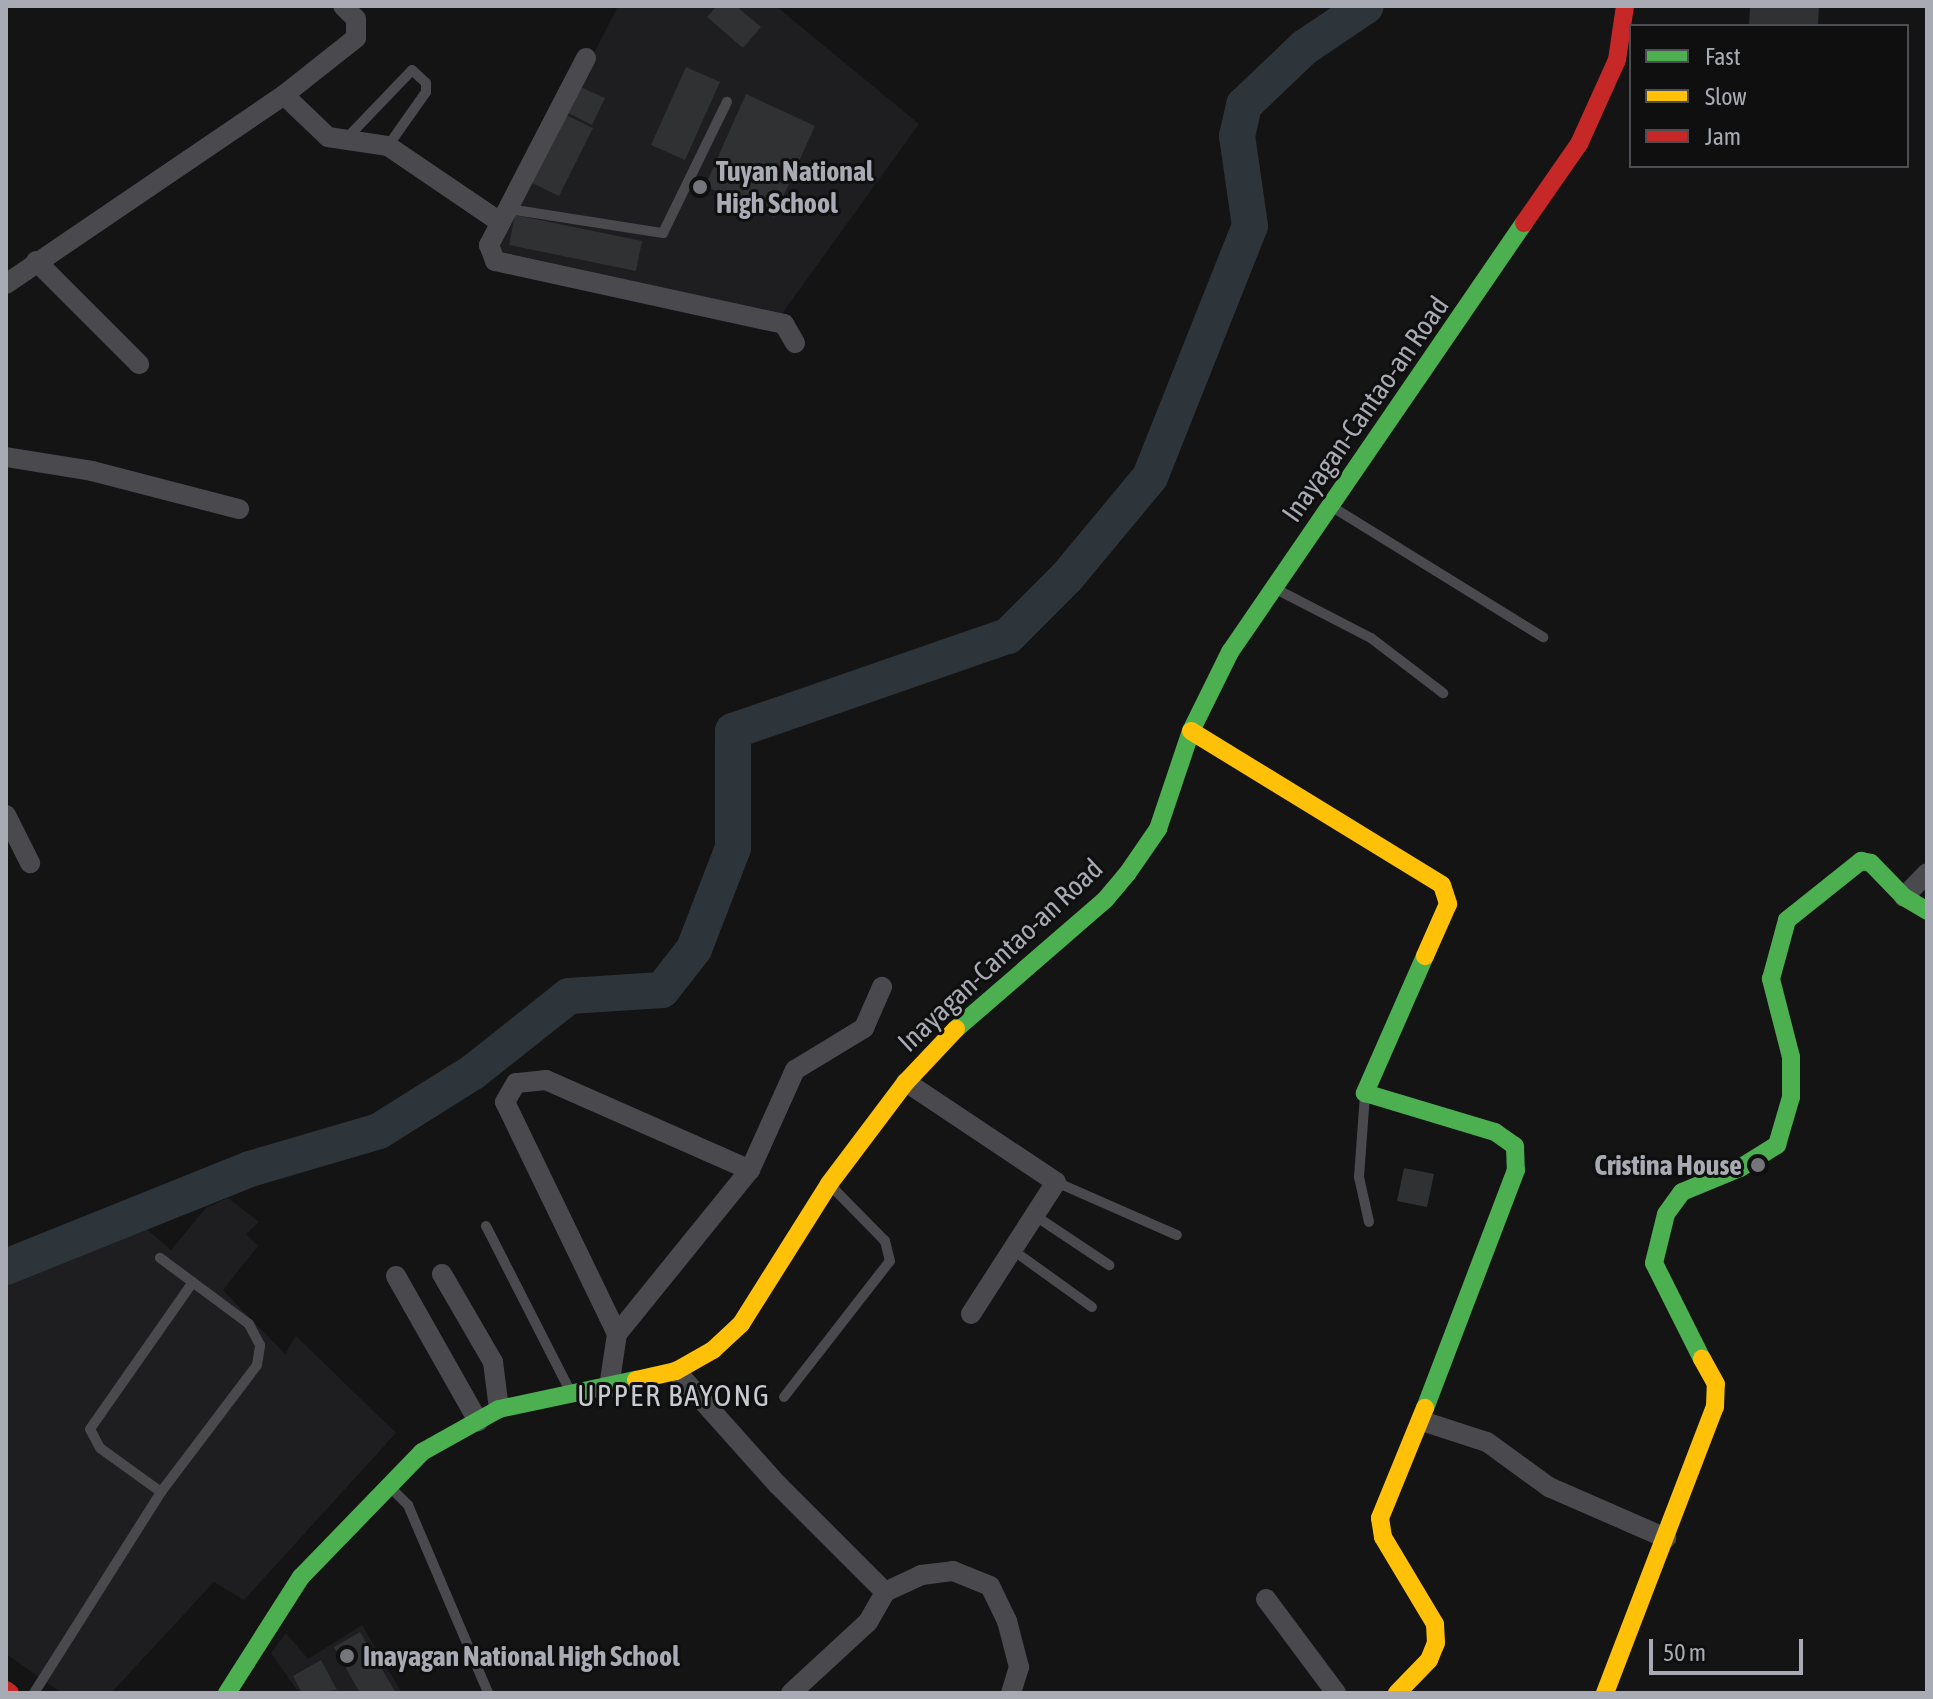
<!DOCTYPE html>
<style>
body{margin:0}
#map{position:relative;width:1933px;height:1699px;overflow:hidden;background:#141415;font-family:"Asap Condensed",sans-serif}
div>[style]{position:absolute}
.built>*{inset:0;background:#1e1e20}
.river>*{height:36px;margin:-18px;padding:0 18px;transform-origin:18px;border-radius:18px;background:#2e353a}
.building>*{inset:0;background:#303132}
.lane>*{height:10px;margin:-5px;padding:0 5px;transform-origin:5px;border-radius:5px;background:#4a4a4e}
.street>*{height:20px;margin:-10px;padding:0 10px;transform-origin:10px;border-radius:10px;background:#4a4a4e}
.fast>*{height:18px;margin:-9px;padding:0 9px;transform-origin:9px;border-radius:9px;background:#4caf50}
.slow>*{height:18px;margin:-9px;padding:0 9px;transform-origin:9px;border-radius:9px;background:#ffc107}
.jam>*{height:18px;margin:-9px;padding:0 9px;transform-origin:9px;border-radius:9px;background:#c62828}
.dots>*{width:22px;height:22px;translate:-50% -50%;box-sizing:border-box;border:4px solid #0f0f10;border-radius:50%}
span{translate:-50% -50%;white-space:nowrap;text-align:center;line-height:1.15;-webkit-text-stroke:6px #0f0f10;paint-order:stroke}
.poi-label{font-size:28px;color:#a8abb4;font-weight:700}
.left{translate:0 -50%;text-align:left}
.right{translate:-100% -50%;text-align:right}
.street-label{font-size:28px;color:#a8abb4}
.neighbourhood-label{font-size:30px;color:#c8cad1;letter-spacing:2px}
.frame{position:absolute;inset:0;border:8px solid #a8abb4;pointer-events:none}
.legend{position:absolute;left:1629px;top:24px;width:280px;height:144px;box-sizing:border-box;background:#0f0f10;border:2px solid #4c4d52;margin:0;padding:10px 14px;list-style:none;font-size:24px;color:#a8abb4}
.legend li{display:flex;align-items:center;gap:16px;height:40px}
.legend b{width:40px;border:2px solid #4c4d52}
.scale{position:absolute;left:1649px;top:1639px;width:154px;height:36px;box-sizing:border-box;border:4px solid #a8abb4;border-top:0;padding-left:10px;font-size:24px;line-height:28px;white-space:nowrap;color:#a8abb4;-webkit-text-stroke:6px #0f0f10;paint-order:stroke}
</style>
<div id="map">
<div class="built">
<i style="clip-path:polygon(618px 6px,776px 6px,919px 124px,781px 315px,494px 250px)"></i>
<i style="clip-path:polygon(228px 1198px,259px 1222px,246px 1234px,258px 1246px,223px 1290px,285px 1354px,296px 1336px,396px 1433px,244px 1600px,214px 1582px,111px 1693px,62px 1693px,6px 1654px,6px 1278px,142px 1225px,171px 1250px,206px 1208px)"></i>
<i style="clip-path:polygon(362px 1625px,402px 1693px,299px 1693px,271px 1653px,286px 1633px,308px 1659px)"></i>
</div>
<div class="river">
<i style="left:6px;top:1267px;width:263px;rotate:-21.9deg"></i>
<i style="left:250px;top:1169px;width:134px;rotate:-16.4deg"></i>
<i style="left:379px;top:1131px;width:111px;rotate:-32.1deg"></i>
<i style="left:473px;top:1072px;width:122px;rotate:-38.4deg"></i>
<i style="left:569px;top:996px;width:93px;rotate:-3.7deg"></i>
<i style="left:662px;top:990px;width:52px;rotate:-52deg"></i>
<i style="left:694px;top:949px;width:108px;rotate:-68.9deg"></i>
<i style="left:733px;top:848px;width:117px;rotate:-90deg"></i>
<i style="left:733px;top:731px;width:291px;rotate:-19.1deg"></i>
<i style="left:1008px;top:636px;width:83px;rotate:-45deg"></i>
<i style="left:1067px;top:577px;width:130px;rotate:-50.3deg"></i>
<i style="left:1150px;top:477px;width:270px;rotate:-68.3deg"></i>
<i style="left:1250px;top:226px;width:91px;rotate:-98.2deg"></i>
<i style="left:1237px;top:136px;width:32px;rotate:-77deg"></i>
<i style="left:1244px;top:105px;width:84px;rotate:-43.6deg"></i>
<i style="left:1305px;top:47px;width:73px;rotate:-33.9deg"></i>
</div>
<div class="building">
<i style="clip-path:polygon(717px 6px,736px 6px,761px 27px,743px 48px,707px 17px)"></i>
<i style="clip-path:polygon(1750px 6px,1819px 6px,1818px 26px,1749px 26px)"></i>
<i style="clip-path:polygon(686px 67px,720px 82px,685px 160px,651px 145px)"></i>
<i style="clip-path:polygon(578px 86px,605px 98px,592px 125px,566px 112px)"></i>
<i style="clip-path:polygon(746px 94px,815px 126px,774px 217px,705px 186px)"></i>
<i style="clip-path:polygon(566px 115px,593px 128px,559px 196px,532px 183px)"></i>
<i style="clip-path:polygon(515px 215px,642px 241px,636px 271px,509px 245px)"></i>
<i style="clip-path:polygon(1404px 1168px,1434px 1174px,1427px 1207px,1397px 1201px)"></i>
<i style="clip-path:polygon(360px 1632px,396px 1693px,360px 1693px,334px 1647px)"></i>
<i style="clip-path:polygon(321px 1660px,337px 1690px,302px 1693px,293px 1676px)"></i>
</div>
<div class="lane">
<i style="left:344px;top:141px;width:98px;rotate:-46.2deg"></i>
<i style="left:412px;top:70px;width:19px;rotate:43deg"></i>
<i style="left:426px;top:83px;width:9px;rotate:90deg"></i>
<i style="left:426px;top:92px;width:66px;rotate:125.1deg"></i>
<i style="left:509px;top:209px;width:156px;rotate:8.9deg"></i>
<i style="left:663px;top:233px;width:146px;rotate:-64deg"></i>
<i style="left:1334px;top:508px;width:246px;rotate:31.7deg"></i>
<i style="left:1276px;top:589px;width:107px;rotate:27.3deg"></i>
<i style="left:1371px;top:638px;width:91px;rotate:37.4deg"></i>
<i style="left:1365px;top:1095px;width:82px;rotate:94.2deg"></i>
<i style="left:1359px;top:1177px;width:46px;rotate:77.5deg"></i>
<i style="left:1056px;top:1182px;width:132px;rotate:23.7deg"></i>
<i style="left:1037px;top:1217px;width:87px;rotate:33.7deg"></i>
<i style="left:486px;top:1226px;width:183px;rotate:63deg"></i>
<i style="left:1014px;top:1251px;width:96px;rotate:35.7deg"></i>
<i style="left:784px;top:1397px;width:172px;rotate:-52.1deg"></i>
<i style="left:890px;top:1261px;width:21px;rotate:-104deg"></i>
<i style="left:885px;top:1241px;width:77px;rotate:-134.5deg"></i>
<i style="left:391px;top:1488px;width:24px;rotate:45deg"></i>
<i style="left:408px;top:1505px;width:204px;rotate:66.9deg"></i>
<i style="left:161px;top:1492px;width:75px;rotate:-144.2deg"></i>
<i style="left:100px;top:1448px;width:21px;rotate:-118deg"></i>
<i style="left:90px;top:1429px;width:179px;rotate:-55deg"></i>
<i style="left:34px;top:1693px;width:238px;rotate:-57.7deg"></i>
<i style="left:161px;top:1492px;width:159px;rotate:-52.9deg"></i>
<i style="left:257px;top:1365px;width:20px;rotate:-81deg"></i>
<i style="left:260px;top:1345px;width:24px;rotate:-118deg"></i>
<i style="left:249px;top:1324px;width:111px;rotate:-143.4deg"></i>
</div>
<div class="street">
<i style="left:586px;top:58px;width:211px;rotate:117.4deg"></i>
<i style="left:489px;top:245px;width:17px;rotate:69deg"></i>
<i style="left:495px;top:261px;width:296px;rotate:12.3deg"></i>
<i style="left:784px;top:324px;width:22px;rotate:60deg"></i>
<i style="left:284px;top:95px;width:61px;rotate:43.7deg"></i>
<i style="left:328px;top:137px;width:61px;rotate:8.5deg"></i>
<i style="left:388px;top:146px;width:135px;rotate:34.2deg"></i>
<i style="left:36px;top:261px;width:146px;rotate:45deg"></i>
<i style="left:6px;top:284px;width:336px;rotate:-34.2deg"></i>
<i style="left:284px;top:95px;width:92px;rotate:-38.4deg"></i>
<i style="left:356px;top:38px;width:19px;rotate:-90deg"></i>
<i style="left:356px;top:19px;width:18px;rotate:-135deg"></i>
<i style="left:6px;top:457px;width:87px;rotate:9.2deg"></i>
<i style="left:92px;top:471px;width:152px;rotate:14.5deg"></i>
<i style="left:6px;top:815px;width:54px;rotate:63.4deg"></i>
<i style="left:1904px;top:897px;width:33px;rotate:-46deg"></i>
<i style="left:906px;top:1082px;width:180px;rotate:33.7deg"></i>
<i style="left:1056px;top:1182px;width:157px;rotate:122.8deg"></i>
<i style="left:750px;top:1170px;width:223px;rotate:-156.2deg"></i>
<i style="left:546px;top:1080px;width:30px;rotate:174deg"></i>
<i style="left:516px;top:1083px;width:22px;rotate:120deg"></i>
<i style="left:505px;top:1102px;width:258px;rotate:64.2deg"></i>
<i style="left:617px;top:1334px;width:211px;rotate:-51deg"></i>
<i style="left:750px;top:1170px;width:110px;rotate:-65.8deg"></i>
<i style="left:795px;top:1070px;width:81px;rotate:-31.3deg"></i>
<i style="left:864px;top:1028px;width:45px;rotate:-66.3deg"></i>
<i style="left:442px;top:1274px;width:102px;rotate:59.9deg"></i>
<i style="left:493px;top:1362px;width:47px;rotate:82.7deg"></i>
<i style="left:396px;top:1276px;width:167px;rotate:60.5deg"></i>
<i style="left:676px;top:1371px;width:153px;rotate:48.2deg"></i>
<i style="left:778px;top:1485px;width:151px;rotate:45deg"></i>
<i style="left:885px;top:1592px;width:40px;rotate:-25deg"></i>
<i style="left:921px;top:1575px;width:32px;rotate:-7deg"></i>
<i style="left:953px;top:1571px;width:40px;rotate:22deg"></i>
<i style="left:990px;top:1586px;width:39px;rotate:64deg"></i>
<i style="left:1007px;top:1621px;width:48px;rotate:75.4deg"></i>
<i style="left:1019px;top:1667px;width:27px;rotate:107deg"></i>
<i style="left:609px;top:1387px;width:54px;rotate:-81.4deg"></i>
<i style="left:1422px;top:1421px;width:68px;rotate:17.9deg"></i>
<i style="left:1487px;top:1442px;width:77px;rotate:36deg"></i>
<i style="left:1549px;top:1487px;width:128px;rotate:23.6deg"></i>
<i style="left:1266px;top:1599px;width:117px;rotate:53.3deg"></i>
<i style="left:791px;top:1693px;width:105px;rotate:-42.7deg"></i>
<i style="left:868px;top:1622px;width:34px;rotate:-60deg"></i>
</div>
<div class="fast">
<i style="left:1425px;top:956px;width:150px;rotate:113.7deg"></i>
<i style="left:1365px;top:1093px;width:136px;rotate:16.7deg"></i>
<i style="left:1495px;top:1132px;width:24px;rotate:35deg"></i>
<i style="left:1515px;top:1146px;width:24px;rotate:88deg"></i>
<i style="left:1516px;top:1170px;width:255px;rotate:110.9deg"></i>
<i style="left:956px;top:1029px;width:197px;rotate:-40.9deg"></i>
<i style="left:1105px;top:900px;width:34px;rotate:-50deg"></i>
<i style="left:1127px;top:874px;width:55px;rotate:-55.4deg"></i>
<i style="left:1158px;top:829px;width:103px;rotate:-71.4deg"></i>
<i style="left:1191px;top:731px;width:88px;rotate:-63.7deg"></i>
<i style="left:1230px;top:652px;width:520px;rotate:-55.58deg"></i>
<i style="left:1702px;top:1359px;width:107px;rotate:-116.6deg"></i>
<i style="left:1654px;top:1263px;width:50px;rotate:-76.2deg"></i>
<i style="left:1666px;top:1214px;width:27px;rotate:-54deg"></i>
<i style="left:1682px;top:1192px;width:63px;rotate:-22.5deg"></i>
<i style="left:1740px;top:1168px;width:44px;rotate:-31.9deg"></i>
<i style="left:1777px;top:1145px;width:50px;rotate:-73.7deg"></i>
<i style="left:1791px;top:1097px;width:40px;rotate:-90deg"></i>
<i style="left:1791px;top:1057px;width:81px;rotate:-104.4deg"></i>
<i style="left:1771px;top:979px;width:61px;rotate:-74.8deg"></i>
<i style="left:1787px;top:920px;width:95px;rotate:-38.6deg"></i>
<i style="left:1861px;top:861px;width:10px;rotate:11deg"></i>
<i style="left:1871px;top:863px;width:47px;rotate:45.9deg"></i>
<i style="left:1904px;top:897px;width:27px;rotate:31deg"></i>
<i style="left:227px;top:1693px;width:138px;rotate:-57.5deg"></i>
<i style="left:301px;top:1577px;width:174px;rotate:-45.9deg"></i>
<i style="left:422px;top:1452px;width:88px;rotate:-29.2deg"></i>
<i style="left:499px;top:1409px;width:140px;rotate:-12deg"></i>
</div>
<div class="slow">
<i style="left:1191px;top:731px;width:294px;rotate:31.5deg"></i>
<i style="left:1442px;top:885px;width:20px;rotate:72deg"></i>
<i style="left:1448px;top:904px;width:57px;rotate:113.9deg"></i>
<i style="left:636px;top:1380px;width:41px;rotate:-12.7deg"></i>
<i style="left:676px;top:1371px;width:43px;rotate:-29.6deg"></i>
<i style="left:713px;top:1350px;width:38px;rotate:-43deg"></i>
<i style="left:741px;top:1324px;width:165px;rotate:-57.8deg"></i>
<i style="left:829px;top:1184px;width:128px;rotate:-53deg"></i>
<i style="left:906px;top:1082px;width:73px;rotate:-46.7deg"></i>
<i style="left:1397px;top:1693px;width:46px;rotate:-45.9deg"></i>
<i style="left:1429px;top:1660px;width:18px;rotate:-68deg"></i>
<i style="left:1436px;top:1643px;width:19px;rotate:-93deg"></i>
<i style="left:1435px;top:1624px;width:101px;rotate:-120.9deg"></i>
<i style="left:1383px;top:1537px;width:19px;rotate:-99deg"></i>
<i style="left:1380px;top:1518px;width:119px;rotate:-67.8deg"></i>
<i style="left:1605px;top:1693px;width:306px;rotate:-69deg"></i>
<i style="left:1715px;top:1407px;width:23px;rotate:-88deg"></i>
<i style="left:1716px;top:1384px;width:29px;rotate:-119deg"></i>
</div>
<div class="jam">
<i style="left:1524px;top:223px;width:96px;rotate:-55.2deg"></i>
<i style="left:1579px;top:144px;width:92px;rotate:-65.7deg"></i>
<i style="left:1617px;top:60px;width:55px;rotate:-81.6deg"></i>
<i style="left:6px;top:1690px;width:5px;rotate:37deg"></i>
</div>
<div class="dots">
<i style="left:700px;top:187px;background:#74767c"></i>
<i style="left:1758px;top:1165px;background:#74767c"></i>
<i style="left:347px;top:1656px;background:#74767c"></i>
</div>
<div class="poi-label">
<span class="left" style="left:716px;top:187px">Tuyan National<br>High School</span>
<span class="right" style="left:1742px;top:1165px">Cristina House</span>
<span class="left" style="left:363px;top:1656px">Inayagan National High School</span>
</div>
<div class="street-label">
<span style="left:1365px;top:409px;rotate:-55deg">Inayagan-Cantao-an Road</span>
<span style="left:1000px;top:955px;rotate:-43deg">Inayagan-Cantao-an Road</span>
</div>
<div class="neighbourhood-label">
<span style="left:674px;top:1395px">UPPER BAYONG</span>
</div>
<div class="frame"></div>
<ul class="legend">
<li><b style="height:10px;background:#4caf50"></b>Fast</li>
<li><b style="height:10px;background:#ffc107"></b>Slow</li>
<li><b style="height:10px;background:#c62828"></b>Jam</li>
</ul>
<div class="scale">50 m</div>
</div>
